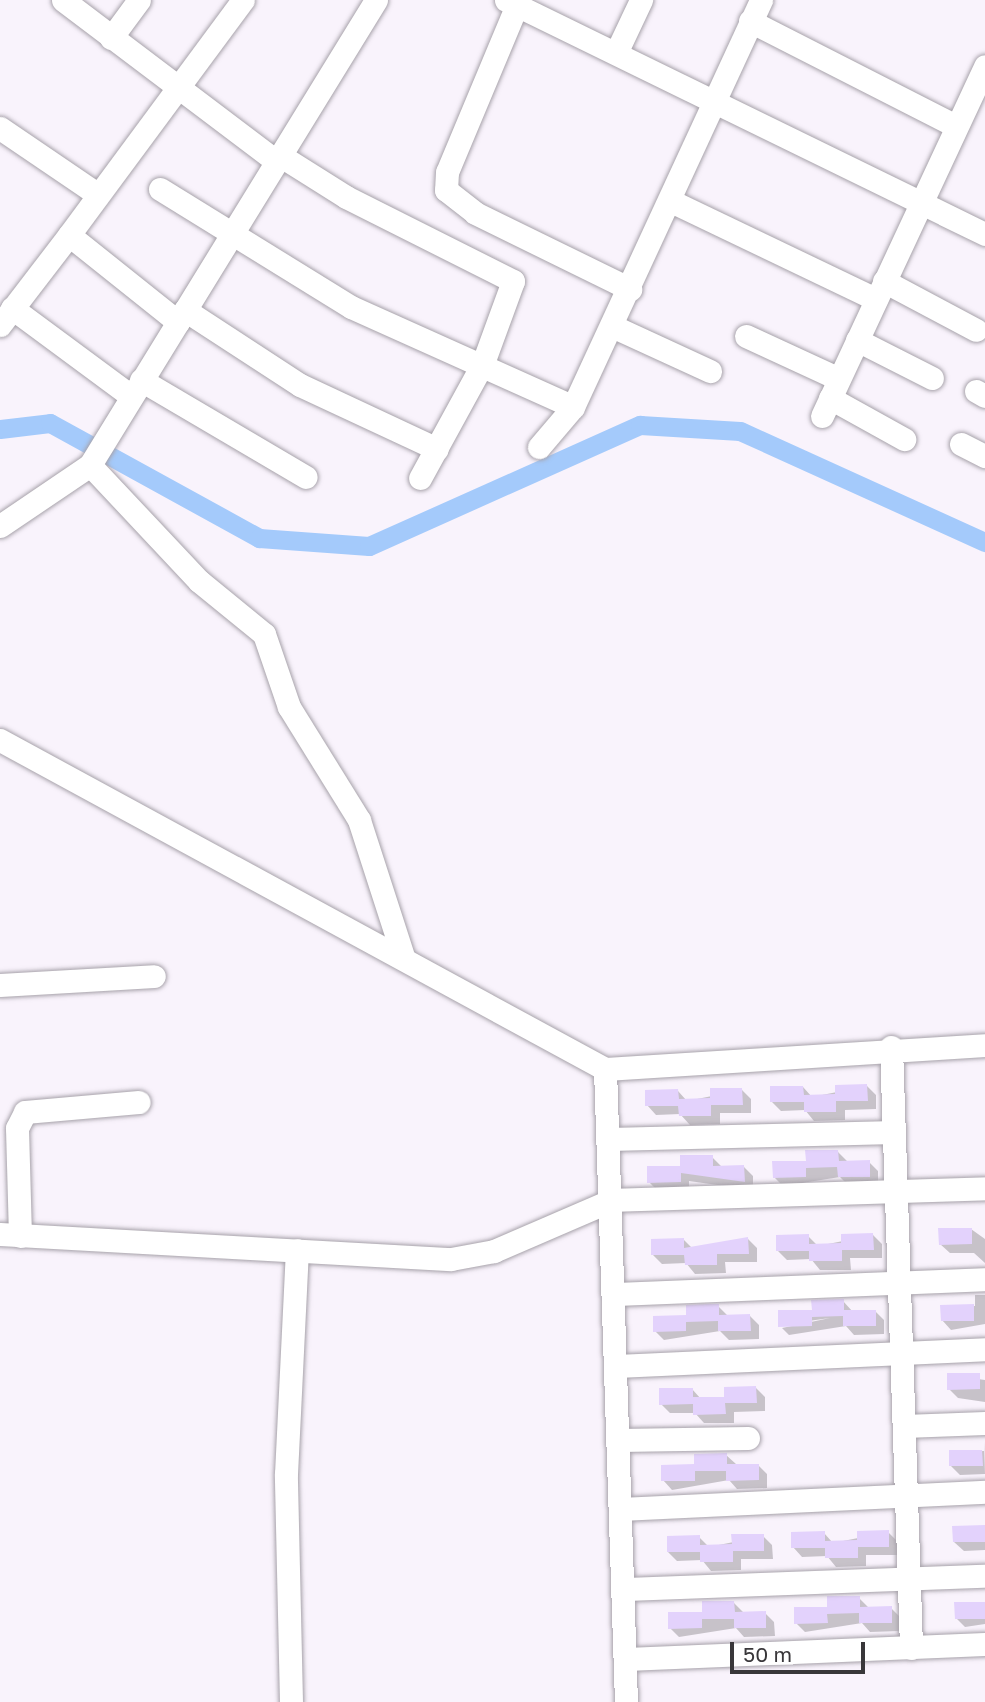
<!DOCTYPE html>
<style>
body{margin:0}
#map{position:relative;width:985px;height:1702px;overflow:hidden;background:#f9f3fc;font-family:"Golos Text",sans-serif}
div>[style]{position:absolute}
.shadow>*{inset:0;background:#0003}
.canal>*{height:19px;margin:-9.5px;padding:0 9.5px;transform-origin:9.5px;border-radius:9.5px;background:#a4cafb}
.building>*{inset:0;background:#e3d2fc}
.roads{filter:drop-shadow(0 0 2px #a7a2aa) drop-shadow(0 0 2px #a7a2aa)}
.minor>*{height:23px;margin:-11.5px;padding:0 11.5px;transform-origin:11.5px;border-radius:11.5px;background:#fff}
span{translate:-50% -50%;white-space:nowrap;text-align:center;line-height:1.15;-webkit-text-stroke:6px #fff;paint-order:stroke}
.scale{position:absolute;left:730px;top:1642px;width:135px;height:32px;box-sizing:border-box;border:4px solid #39373a;border-top:0;padding-left:9px;font-size:21px;line-height:24px;white-space:nowrap;color:#39373a;-webkit-text-stroke:5px #fff;paint-order:stroke}
</style>
<div id="map">
<div class="shadow">
<i style="clip-path:polygon(867px 1086px,876px 1095px,876px 1109px,845px 1110px,845px 1120px,814px 1121px,805px 1110px,781px 1111px,772px 1102px,803px 1087px,812px 1097px)"></i>
<i style="clip-path:polygon(742px 1090px,751px 1099px,751px 1113px,720px 1113px,720px 1124px,690px 1125px,680px 1114px,656px 1115px,647px 1105px,678px 1091px,687px 1101px)"></i>
<i style="clip-path:polygon(838px 1152px,847px 1161px,869px 1162px,878px 1171px,878px 1185px,849px 1186px,840px 1177px,783px 1186px,774px 1177px)"></i>
<i style="clip-path:polygon(712px 1157px,721px 1166px,744px 1167px,753px 1176px,753px 1190px,689px 1181px,689px 1191px,658px 1191px,649px 1182px)"></i>
<i style="clip-path:polygon(971px 1229px,985px 1239px,985px 1263px,974px 1253px,950px 1253px,940px 1244px)"></i>
<i style="clip-path:polygon(873px 1235px,882px 1244px,882px 1258px,850px 1258px,851px 1270px,820px 1270px,811px 1259px,787px 1260px,778px 1251px,808px 1236px,818px 1246px)"></i>
<i style="clip-path:polygon(748px 1239px,757px 1248px,757px 1262px,725px 1262px,726px 1273px,695px 1274px,686px 1263px,662px 1264px,653px 1255px,684px 1240px,692px 1248px)"></i>
<i style="clip-path:polygon(975px 1295px,985px 1295px,985px 1324px,951px 1330px,942px 1320px,942px 1306px,975px 1306px)"></i>
<i style="clip-path:polygon(843px 1301px,853px 1312px,875px 1311px,884px 1320px,884px 1334px,854px 1335px,846px 1326px,789px 1335px,782px 1328px,830px 1318px,780px 1325px)"></i>
<i style="clip-path:polygon(718px 1306px,727px 1315px,750px 1316px,759px 1325px,759px 1339px,729px 1340px,720px 1331px,664px 1340px,655px 1331px)"></i>
<i style="clip-path:polygon(949px 1375px,985px 1380px,985px 1402px,958px 1398px,949px 1389px)"></i>
<i style="clip-path:polygon(756px 1388px,765px 1397px,765px 1411px,734px 1412px,734px 1423px,704px 1423px,695px 1413px,670px 1413px,661px 1404px,692px 1389px,701px 1399px,726px 1399px)"></i>
<i style="clip-path:polygon(984px 1441px,985px 1474px,960px 1475px,951px 1466px,950px 1452px,984px 1451px)"></i>
<i style="clip-path:polygon(726px 1455px,736px 1464px,758px 1465px,767px 1474px,767px 1488px,737px 1489px,729px 1480px,672px 1490px,663px 1480px)"></i>
<i style="clip-path:polygon(985px 1527px,985px 1550px,964px 1551px,954px 1542px)"></i>
<i style="clip-path:polygon(888px 1532px,897px 1541px,898px 1555px,866px 1555px,866px 1566px,836px 1567px,827px 1556px,802px 1557px,793px 1547px,824px 1533px,833px 1543px)"></i>
<i style="clip-path:polygon(763px 1536px,772px 1545px,773px 1559px,741px 1559px,741px 1570px,711px 1571px,702px 1560px,677px 1561px,668px 1552px,699px 1537px,709px 1547px)"></i>
<i style="clip-path:polygon(859px 1598px,868px 1607px,891px 1608px,900px 1617px,900px 1631px,870px 1632px,862px 1623px,805px 1632px,796px 1623px)"></i>
<i style="clip-path:polygon(734px 1603px,743px 1612px,765px 1613px,774px 1622px,775px 1636px,744px 1637px,736px 1628px,679px 1637px,670px 1628px)"></i>
<i style="clip-path:polygon(985px 1604px,985px 1624px,965px 1627px,956px 1618px)"></i>
</div>
<div class="canal">
<i style="left:0;top:429px;width:50px;rotate:-6.8deg"></i>
<i style="left:50px;top:423px;width:239px;rotate:28.8deg"></i>
<i style="left:259px;top:538px;width:110px;rotate:4.2deg"></i>
<i style="left:369px;top:546px;width:297px;rotate:-24.1deg"></i>
<i style="left:640px;top:425px;width:100px;rotate:3.4deg"></i>
<i style="left:740px;top:431px;width:269px;rotate:24.4deg"></i>
</div>
<div class="building">
<i style="clip-path:polygon(867px 1084px,868px 1101px,836px 1101px,836px 1112px,804px 1112px,804px 1102px,770px 1102px,770px 1086px,803px 1086px,804px 1095px,835px 1094px,835px 1085px)"></i>
<i style="clip-path:polygon(710px 1088px,742px 1088px,743px 1105px,711px 1105px,711px 1116px,679px 1116px,678px 1106px,645px 1106px,645px 1090px,678px 1089px,679px 1099px,710px 1098px)"></i>
<i style="clip-path:polygon(805px 1150px,838px 1150px,839px 1161px,870px 1160px,870px 1177px,838px 1177px,837px 1167px,806px 1168px,806px 1177px,773px 1178px,772px 1161px,806px 1161px)"></i>
<i style="clip-path:polygon(680px 1155px,713px 1155px,713px 1166px,744px 1165px,745px 1182px,681px 1173px,681px 1182px,647px 1183px,647px 1166px,680px 1166px)"></i>
<i style="clip-path:polygon(938px 1228px,972px 1228px,972px 1244px,939px 1245px)"></i>
<i style="clip-path:polygon(873px 1233px,874px 1250px,842px 1250px,842px 1261px,809px 1261px,809px 1251px,776px 1251px,776px 1235px,809px 1234px,809px 1244px,841px 1243px,841px 1234px)"></i>
<i style="clip-path:polygon(748px 1237px,749px 1254px,717px 1254px,717px 1265px,685px 1265px,684px 1255px,651px 1255px,651px 1239px,684px 1238px,684px 1248px)"></i>
<i style="clip-path:polygon(844px 1299px,844px 1310px,876px 1310px,876px 1326px,843px 1326px,843px 1316px,812px 1317px,812px 1326px,778px 1327px,778px 1310px,812px 1310px,811px 1300px)"></i>
<i style="clip-path:polygon(708px 1304px,719px 1304px,719px 1315px,750px 1314px,751px 1331px,718px 1331px,718px 1321px,686px 1322px,686px 1331px,653px 1332px,653px 1316px,686px 1315px,686px 1305px)"></i>
<i style="clip-path:polygon(974px 1304px,974px 1321px,941px 1321px,940px 1305px)"></i>
<i style="clip-path:polygon(947px 1373px,980px 1373px,980px 1389px,947px 1390px)"></i>
<i style="clip-path:polygon(756px 1386px,757px 1403px,725px 1403px,726px 1414px,693px 1415px,693px 1404px,659px 1405px,659px 1388px,693px 1388px,693px 1397px,724px 1397px,724px 1387px)"></i>
<i style="clip-path:polygon(949px 1450px,982px 1450px,983px 1466px,949px 1466px)"></i>
<i style="clip-path:polygon(727px 1453px,727px 1464px,759px 1464px,759px 1480px,726px 1481px,726px 1471px,695px 1471px,695px 1481px,661px 1481px,661px 1465px,694px 1464px,694px 1454px)"></i>
<i style="clip-path:polygon(985px 1525px,985px 1542px,953px 1542px,952px 1526px)"></i>
<i style="clip-path:polygon(889px 1530px,889px 1547px,858px 1547px,858px 1558px,825px 1558px,825px 1548px,791px 1548px,791px 1532px,825px 1531px,825px 1541px,857px 1540px,857px 1531px)"></i>
<i style="clip-path:polygon(731px 1534px,764px 1534px,764px 1551px,733px 1551px,733px 1562px,700px 1562px,700px 1552px,667px 1552px,667px 1536px,700px 1535px,700px 1545px,732px 1544px)"></i>
<i style="clip-path:polygon(827px 1596px,860px 1596px,860px 1607px,892px 1606px,892px 1623px,859px 1623px,859px 1613px,827px 1614px,828px 1623px,794px 1624px,794px 1607px,827px 1607px)"></i>
<i style="clip-path:polygon(702px 1601px,734px 1601px,735px 1612px,766px 1611px,766px 1628px,734px 1628px,734px 1619px,702px 1619px,702px 1628px,668px 1629px,668px 1612px,702px 1612px)"></i>
<i style="clip-path:polygon(954px 1602px,985px 1602px,985px 1619px,955px 1619px)"></i>
</div>
<div class="roads">
<div class="minor">
<i style="left:63px;top:0;width:268px;rotate:37.1deg"></i>
<i style="left:376px;top:0;width:546px;rotate:121.59deg"></i>
<i style="left:90px;top:465px;width:159px;rotate:46.8deg"></i>
<i style="left:199px;top:581px;width:84px;rotate:39.2deg"></i>
<i style="left:264px;top:634px;width:77px;rotate:71.1deg"></i>
<i style="left:289px;top:707px;width:133px;rotate:58.2deg"></i>
<i style="left:359px;top:820px;width:143px;rotate:72.1deg"></i>
<i style="left:506px;top:0;width:533px;rotate:26.04deg"></i>
<i style="left:519px;top:0;width:186px;rotate:112.7deg"></i>
<i style="left:447px;top:172px;width:18px;rotate:93deg"></i>
<i style="left:446px;top:190px;width:37px;rotate:38deg"></i>
<i style="left:475px;top:213px;width:173px;rotate:26.1deg"></i>
<i style="left:750px;top:21px;width:231px;rotate:27deg"></i>
<i style="left:111px;top:38px;width:47px;rotate:-53.6deg"></i>
<i style="left:616px;top:53px;width:59px;rotate:-64.7deg"></i>
<i style="left:0;top:128px;width:117px;rotate:34.2deg"></i>
<i style="left:281px;top:156px;width:77px;rotate:32.2deg"></i>
<i style="left:346px;top:197px;width:187px;rotate:26.7deg"></i>
<i style="left:513px;top:281px;width:87px;rotate:110.1deg"></i>
<i style="left:483px;top:363px;width:131px;rotate:118.7deg"></i>
<i style="left:160px;top:189px;width:225px;rotate:31.7deg"></i>
<i style="left:351px;top:307px;width:243px;rotate:24.2deg"></i>
<i style="left:573px;top:407px;width:448px;rotate:-65.2deg"></i>
<i style="left:671px;top:201px;width:227px;rotate:25.6deg"></i>
<i style="left:884px;top:281px;width:104px;rotate:28deg"></i>
<i style="left:12px;top:308px;width:148px;rotate:36.5deg"></i>
<i style="left:185px;top:310px;width:137px;rotate:33.1deg"></i>
<i style="left:300px;top:385px;width:151px;rotate:25deg"></i>
<i style="left:178px;top:322px;width:139px;rotate:-141.4deg"></i>
<i style="left:69px;top:235px;width:292px;rotate:-53.5deg"></i>
<i style="left:0;top:325px;width:113px;rotate:-52.5deg"></i>
<i style="left:612px;top:326px;width:108px;rotate:24.7deg"></i>
<i style="left:746px;top:336px;width:102px;rotate:24.8deg"></i>
<i style="left:857px;top:340px;width:84px;rotate:26.9deg"></i>
<i style="left:141px;top:380px;width:191px;rotate:30.5deg"></i>
<i style="left:976px;top:391px;width:10px;rotate:29deg"></i>
<i style="left:830px;top:398px;width:85px;rotate:29deg"></i>
<i style="left:822px;top:416px;width:386px;rotate:-65deg"></i>
<i style="left:961px;top:444px;width:27px;rotate:27deg"></i>
<i style="left:539px;top:447px;width:52px;rotate:-49.6deg"></i>
<i style="left:0;top:526px;width:109px;rotate:-34.1deg"></i>
<i style="left:0;top:740px;width:689px;rotate:28.54deg"></i>
<i style="left:605px;top:1069px;width:633px;rotate:88.1deg"></i>
<i style="left:0;top:985px;width:154px;rotate:-3.3deg"></i>
<i style="left:891px;top:1047px;width:601px;rotate:88.09deg"></i>
<i style="left:605px;top:1069px;width:381px;rotate:-3.6deg"></i>
<i style="left:610px;top:1139px;width:284px;rotate:-1.4deg"></i>
<i style="left:0;top:1234px;width:452px;rotate:3.2deg"></i>
<i style="left:451px;top:1259px;width:44px;rotate:-10.5deg"></i>
<i style="left:494px;top:1251px;width:129px;rotate:-23.4deg"></i>
<i style="left:612px;top:1200px;width:373px;rotate:-1.8deg"></i>
<i style="left:20px;top:1236px;width:108px;rotate:-91.6deg"></i>
<i style="left:17px;top:1128px;width:18px;rotate:-63deg"></i>
<i style="left:25px;top:1112px;width:114px;rotate:-5deg"></i>
<i style="left:615px;top:1294px;width:370px;rotate:-2.3deg"></i>
<i style="left:617px;top:1366px;width:368px;rotate:-2.6deg"></i>
<i style="left:904px;top:1426px;width:81px;rotate:-2.1deg"></i>
<i style="left:619px;top:1440px;width:129px;rotate:-0.9deg"></i>
<i style="left:621px;top:1509px;width:364px;rotate:-2.7deg"></i>
<i style="left:624px;top:1589px;width:361px;rotate:-2.1deg"></i>
<i style="left:626px;top:1659px;width:359px;rotate:-2.4deg"></i>
<i style="left:291px;top:1702px;width:228px;rotate:-91.3deg"></i>
<i style="left:286px;top:1474px;width:224px;rotate:-87.2deg"></i>
</div>
</div>
<div class="scale">50 m</div>
</div>
